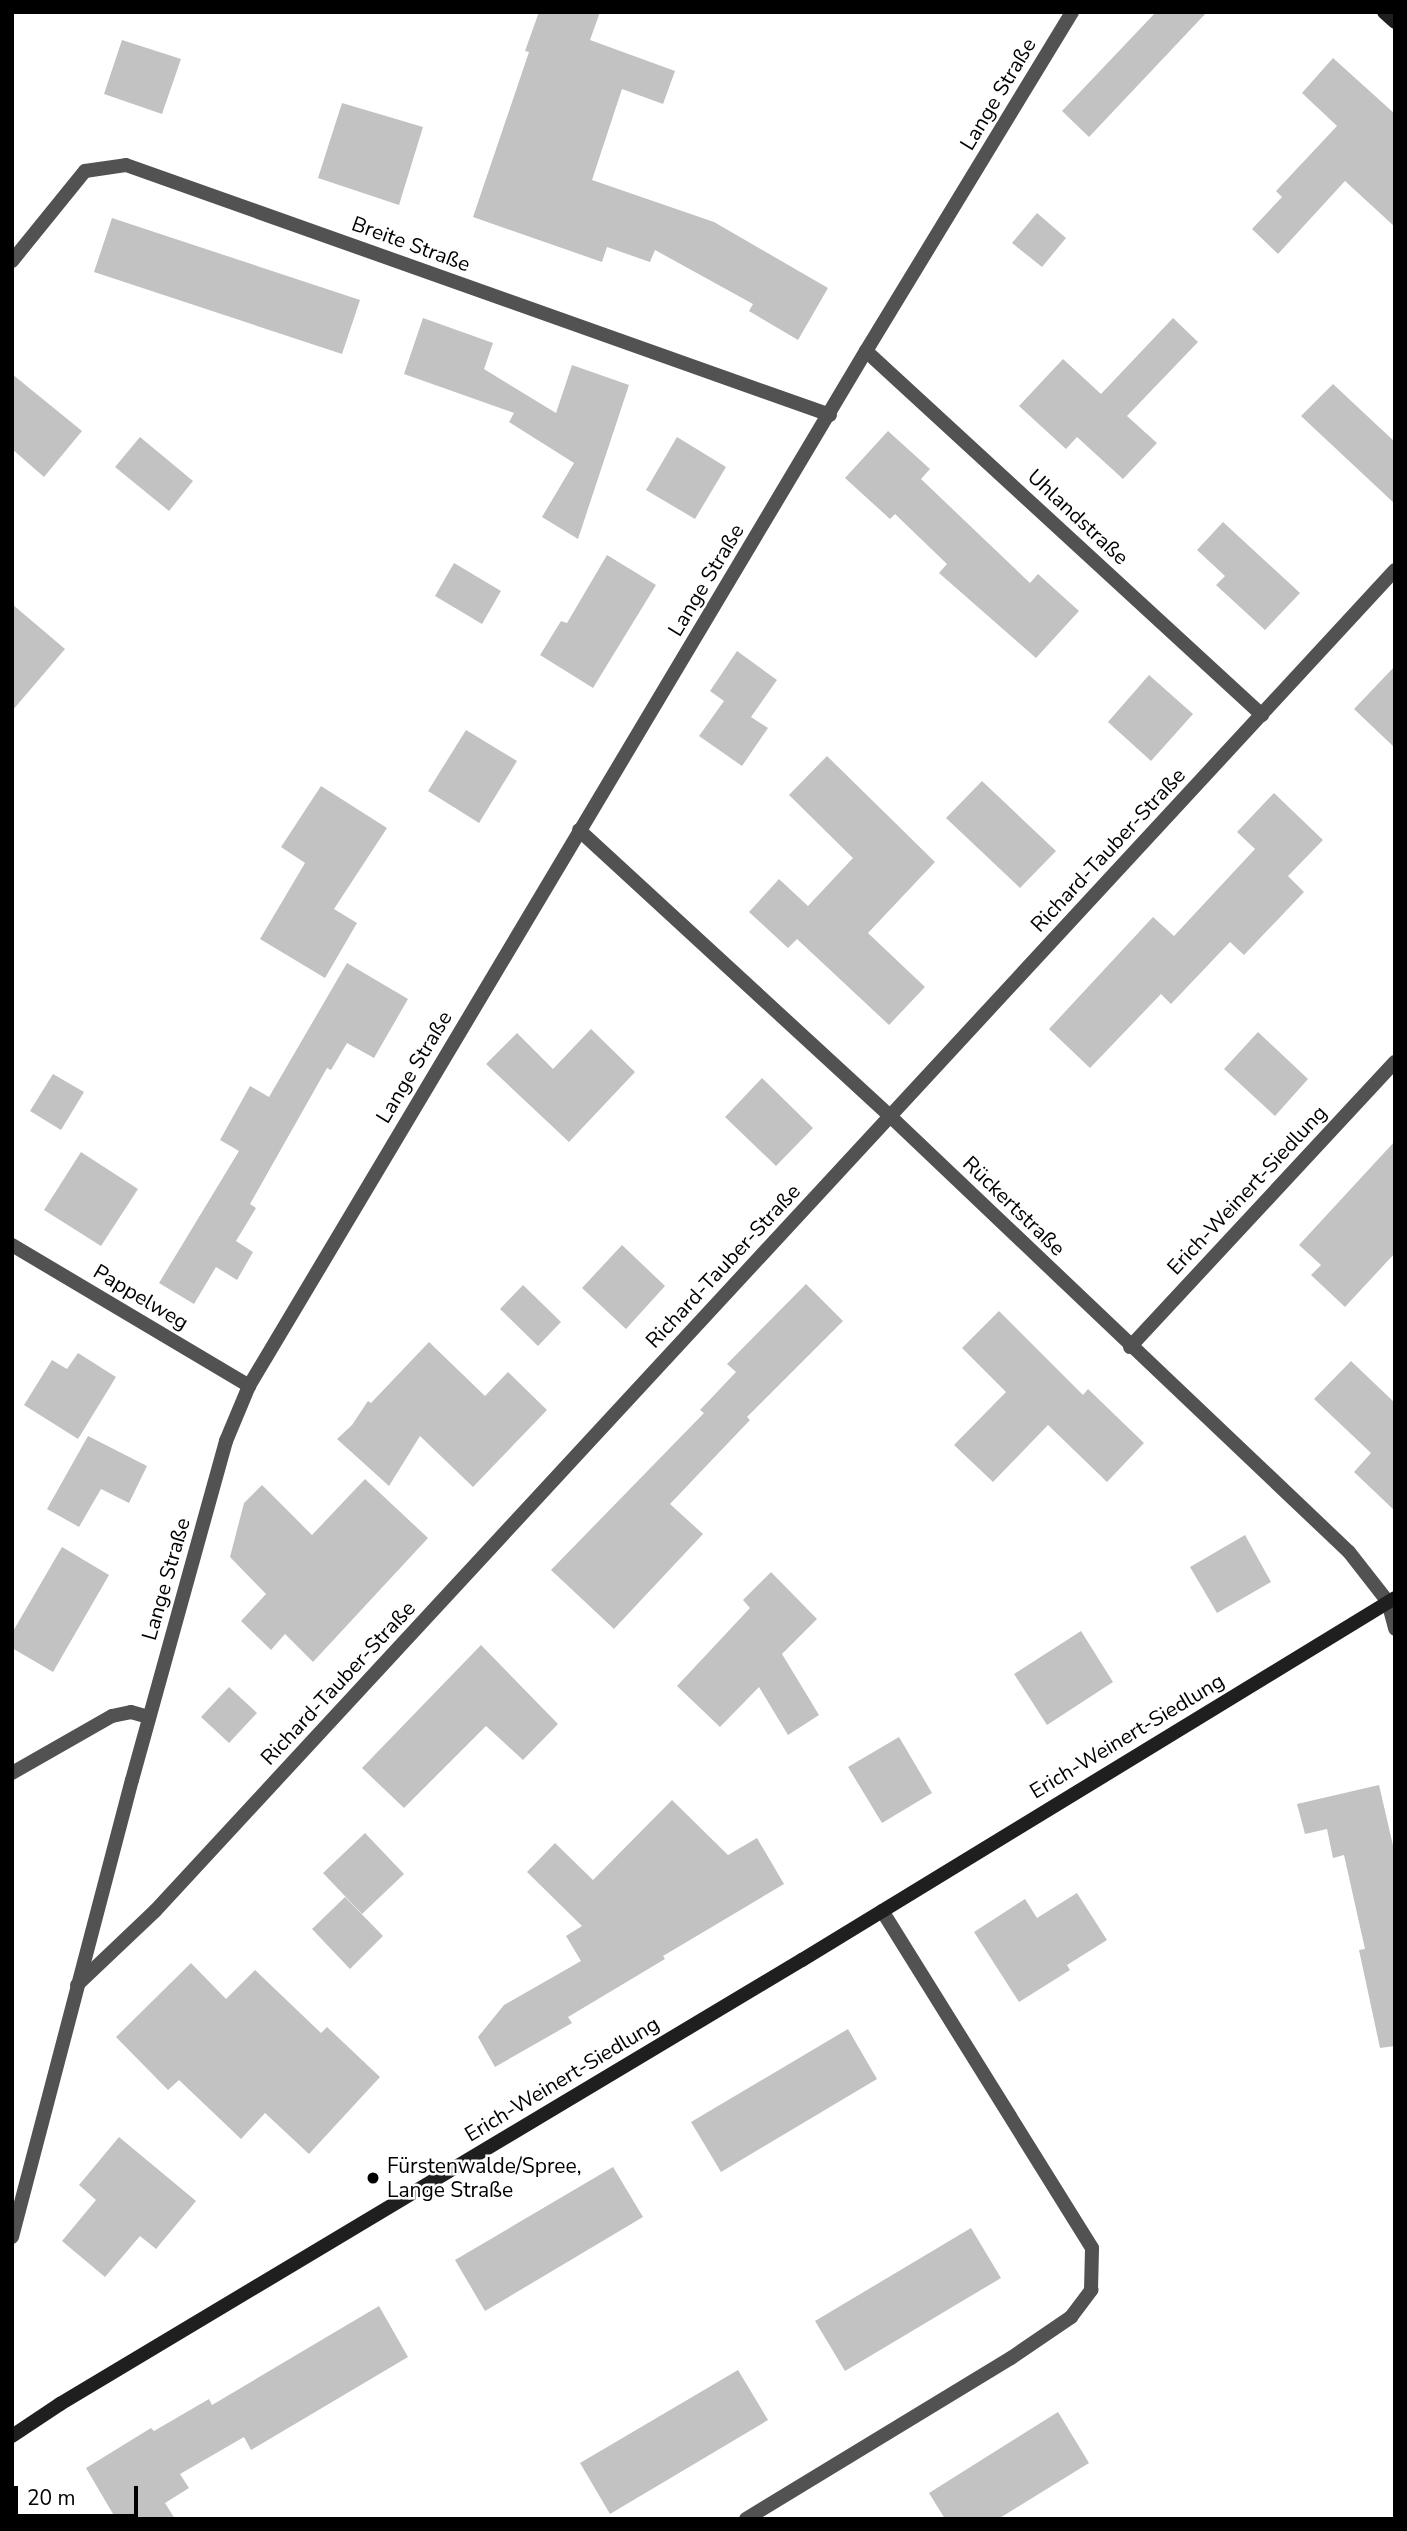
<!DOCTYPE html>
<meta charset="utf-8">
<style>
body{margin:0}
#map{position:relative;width:1407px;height:2531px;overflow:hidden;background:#fff;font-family:"Nunito Sans",sans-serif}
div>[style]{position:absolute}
.building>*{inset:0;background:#c2c2c2}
.street>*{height:14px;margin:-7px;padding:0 7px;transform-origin:7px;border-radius:7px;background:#525252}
.secondary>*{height:14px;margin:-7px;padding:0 7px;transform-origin:7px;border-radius:7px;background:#1f1f1f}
.dots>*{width:19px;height:19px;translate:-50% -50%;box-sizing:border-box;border:4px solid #fff;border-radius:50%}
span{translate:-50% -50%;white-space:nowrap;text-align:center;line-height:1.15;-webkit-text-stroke:5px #fff;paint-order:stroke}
.street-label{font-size:21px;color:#000}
.poi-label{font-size:21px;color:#000}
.left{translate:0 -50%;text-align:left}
.frame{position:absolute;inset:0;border:14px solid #000;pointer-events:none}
.scale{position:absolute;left:14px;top:2486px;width:124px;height:32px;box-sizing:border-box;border:4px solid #000;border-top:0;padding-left:9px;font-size:21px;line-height:24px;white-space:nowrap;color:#000;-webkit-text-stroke:5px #fff;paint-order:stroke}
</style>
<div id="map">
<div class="building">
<i style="clip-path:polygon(539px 12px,600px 12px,590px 40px,675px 71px,663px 104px,622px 89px,592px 180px,714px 222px,828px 288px,798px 340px,749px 311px,753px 304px,655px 250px,650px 262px,607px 247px,602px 262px,473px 217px,529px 52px,525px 51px)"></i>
<i style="clip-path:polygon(1156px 12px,1207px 12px,1089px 137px,1062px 111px)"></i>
<i style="clip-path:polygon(122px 40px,181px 59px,162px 114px,104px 94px)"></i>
<i style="clip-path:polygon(1333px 58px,1395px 114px,1395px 227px,1345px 181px,1278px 254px,1252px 229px,1282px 197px,1276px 191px,1337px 126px,1302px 93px)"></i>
<i style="clip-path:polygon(342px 103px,423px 127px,399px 205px,318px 178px)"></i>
<i style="clip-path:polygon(1037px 213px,1066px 238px,1042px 267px,1012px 243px)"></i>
<i style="clip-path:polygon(112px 218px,360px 300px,342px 354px,94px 272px)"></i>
<i style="clip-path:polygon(423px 318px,493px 343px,484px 369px,556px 413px,572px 365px,629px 385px,578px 539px,542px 517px,574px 463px,509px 422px,514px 413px,404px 374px)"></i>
<i style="clip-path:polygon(1173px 318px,1198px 342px,1127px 416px,1157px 443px,1123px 479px,1077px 437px,1066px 449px,1019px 406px,1063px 359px,1101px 394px)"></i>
<i style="clip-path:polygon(12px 374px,82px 431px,44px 477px,12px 449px)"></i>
<i style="clip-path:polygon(1333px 384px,1395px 442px,1395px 504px,1301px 416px)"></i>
<i style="clip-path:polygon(888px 431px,930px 469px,921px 479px,1030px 583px,1038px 574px,1079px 611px,1036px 658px,939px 573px,947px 564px,895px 514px,890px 519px,845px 478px)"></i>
<i style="clip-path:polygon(140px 437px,193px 481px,169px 511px,115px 467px)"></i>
<i style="clip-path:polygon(677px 437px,726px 467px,695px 519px,646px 490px)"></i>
<i style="clip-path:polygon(1223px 522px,1300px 593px,1265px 630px,1216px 585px,1225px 576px,1197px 550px)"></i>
<i style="clip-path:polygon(607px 555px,656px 585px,593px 688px,540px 655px,561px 621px,567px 623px)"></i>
<i style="clip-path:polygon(454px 563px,501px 591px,482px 624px,435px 596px)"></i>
<i style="clip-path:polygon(12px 604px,65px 649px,12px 711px)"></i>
<i style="clip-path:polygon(737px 651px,777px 680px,751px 717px,768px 728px,742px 766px,699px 736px,724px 701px,710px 691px)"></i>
<i style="clip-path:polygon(1395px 666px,1395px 748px,1354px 709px)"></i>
<i style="clip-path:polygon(1149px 675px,1193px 714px,1151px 761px,1108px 722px)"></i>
<i style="clip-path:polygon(466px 730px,517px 761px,479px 823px,428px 791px)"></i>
<i style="clip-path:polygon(827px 756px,935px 862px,868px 933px,925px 987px,889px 1025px,797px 939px,788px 948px,749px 912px,779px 879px,808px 906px,853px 858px,789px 795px)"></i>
<i style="clip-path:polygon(982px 781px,1056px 851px,1020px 888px,946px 818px)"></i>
<i style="clip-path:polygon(321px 786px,387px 828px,334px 909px,357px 923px,325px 978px,260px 939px,305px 863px,281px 847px)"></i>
<i style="clip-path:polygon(1274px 793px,1323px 840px,1288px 876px,1304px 892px,1244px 955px,1230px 942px,1171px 1004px,1161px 994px,1090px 1068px,1049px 1029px,1153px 917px,1174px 936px,1255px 849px,1237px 832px)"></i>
<i style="clip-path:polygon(347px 963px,408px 999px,374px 1058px,347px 1043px,331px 1070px,327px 1068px,250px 1204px,256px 1208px,236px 1241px,253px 1252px,237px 1280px,216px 1267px,194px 1304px,159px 1283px,239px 1151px,220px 1140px,250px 1086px,269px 1097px)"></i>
<i style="clip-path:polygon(591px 1029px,635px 1072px,569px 1142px,486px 1064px,517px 1033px,553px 1069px)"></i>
<i style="clip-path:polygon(1258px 1032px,1308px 1079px,1275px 1116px,1224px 1069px)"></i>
<i style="clip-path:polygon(53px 1074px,84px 1092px,61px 1130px,30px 1111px)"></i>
<i style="clip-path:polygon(762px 1078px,813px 1128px,776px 1166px,725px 1117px)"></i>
<i style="clip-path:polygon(1395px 1141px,1395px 1253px,1345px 1307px,1311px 1275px,1321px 1265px,1299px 1245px)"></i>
<i style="clip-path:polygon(81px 1152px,138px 1189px,101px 1246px,44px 1210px)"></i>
<i style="clip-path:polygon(622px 1245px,665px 1286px,626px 1329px,582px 1288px)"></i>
<i style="clip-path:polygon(806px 1284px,843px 1321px,747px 1417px,750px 1420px,670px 1504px,703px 1534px,614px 1629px,551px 1570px,704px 1413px,700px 1410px,736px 1372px,727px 1364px)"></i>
<i style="clip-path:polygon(523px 1285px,561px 1322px,538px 1346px,500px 1309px)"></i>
<i style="clip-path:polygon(999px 1311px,1083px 1395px,1088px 1389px,1144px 1443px,1107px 1482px,1048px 1425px,993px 1482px,954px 1445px,1006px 1392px,962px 1348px)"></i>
<i style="clip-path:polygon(429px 1342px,485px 1396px,508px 1372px,547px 1410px,473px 1487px,420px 1436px,389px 1486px,337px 1439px,352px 1425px,368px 1401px,371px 1403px)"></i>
<i style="clip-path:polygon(78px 1353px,116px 1377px,78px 1439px,24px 1405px,52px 1360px,67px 1369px)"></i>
<i style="clip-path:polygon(1351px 1361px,1395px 1403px,1395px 1511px,1354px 1472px,1371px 1453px,1314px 1399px)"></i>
<i style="clip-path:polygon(88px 1436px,147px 1466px,129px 1503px,101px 1489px,79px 1527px,47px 1509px)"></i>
<i style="clip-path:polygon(365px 1479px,428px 1538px,313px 1662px,285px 1634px,271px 1650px,241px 1621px,266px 1594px,230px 1557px,244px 1503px,262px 1485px,312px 1535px)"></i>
<i style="clip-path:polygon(1245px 1535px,1271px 1582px,1217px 1613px,1190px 1567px)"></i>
<i style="clip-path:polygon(62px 1547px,109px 1575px,53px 1672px,12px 1648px,12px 1633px)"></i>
<i style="clip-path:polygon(771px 1572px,817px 1619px,782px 1654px,819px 1715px,788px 1735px,759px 1687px,720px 1727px,677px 1686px,750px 1608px,743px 1600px)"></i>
<i style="clip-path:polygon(1081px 1631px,1113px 1682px,1047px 1725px,1014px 1674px)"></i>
<i style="clip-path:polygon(481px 1645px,558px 1724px,523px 1760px,486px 1726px,404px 1808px,362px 1768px)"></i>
<i style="clip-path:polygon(229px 1687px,257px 1713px,229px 1743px,201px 1717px)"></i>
<i style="clip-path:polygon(899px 1737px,932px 1793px,882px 1823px,848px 1767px)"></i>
<i style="clip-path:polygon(1379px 1785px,1395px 1854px,1395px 2046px,1380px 2048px,1359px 1950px,1365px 1949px,1344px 1855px,1333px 1858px,1327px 1829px,1305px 1834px,1297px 1804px)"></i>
<i style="clip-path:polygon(672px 1800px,728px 1855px,757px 1838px,784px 1884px,663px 1956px,665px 1959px,568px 2017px,572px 2023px,495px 2067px,478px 2037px,504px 2005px,581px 1961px,566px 1936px,582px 1926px,527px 1872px,555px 1843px,593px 1880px)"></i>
<i style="clip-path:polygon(365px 1833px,404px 1874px,362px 1914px,323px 1873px)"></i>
<i style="clip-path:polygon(1077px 1893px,1107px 1940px,1067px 1965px,1070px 1970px,1019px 2002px,974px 1932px,1025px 1899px,1037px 1918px)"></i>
<i style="clip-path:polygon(345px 1897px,383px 1936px,350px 1969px,312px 1929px)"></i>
<i style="clip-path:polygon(191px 1963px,226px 1999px,255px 1970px,321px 2033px,327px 2027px,380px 2077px,309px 2154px,265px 2113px,241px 2139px,179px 2080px,168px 2090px,116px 2037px)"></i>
<i style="clip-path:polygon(848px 2029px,877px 2079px,721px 2172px,691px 2122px)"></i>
<i style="clip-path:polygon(119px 2137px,196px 2201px,156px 2249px,140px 2236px,105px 2277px,62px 2241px,96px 2200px,79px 2185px)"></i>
<i style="clip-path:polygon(613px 2167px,643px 2217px,485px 2311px,455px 2260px)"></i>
<i style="clip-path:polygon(971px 2228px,1001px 2278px,845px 2371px,815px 2321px)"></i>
<i style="clip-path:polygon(379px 2306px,408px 2357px,251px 2450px,244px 2437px,180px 2474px,189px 2488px,165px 2503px,175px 2519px,116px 2519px,86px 2468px,151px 2428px,154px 2431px,209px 2399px,212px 2405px)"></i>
<i style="clip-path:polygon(738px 2370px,768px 2420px,610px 2514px,580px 2463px)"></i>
<i style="clip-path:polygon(1058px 2412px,1089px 2463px,998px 2519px,945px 2519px,929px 2493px)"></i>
</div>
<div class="street">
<i style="left:12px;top:261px;width:116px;rotate:-51deg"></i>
<i style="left:85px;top:171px;width:41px;rotate:-8.3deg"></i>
<i style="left:126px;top:165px;width:747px;rotate:19.55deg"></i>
<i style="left:866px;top:351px;width:538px;rotate:42.59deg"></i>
<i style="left:579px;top:830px;width:423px;rotate:42.6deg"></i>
<i style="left:890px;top:1116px;width:633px;rotate:43.53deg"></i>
<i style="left:1349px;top:1552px;width:63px;rotate:52deg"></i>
<i style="left:1388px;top:1602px;width:28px;rotate:75deg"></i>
<i style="left:12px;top:1245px;width:276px;rotate:30.7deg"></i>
<i style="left:1130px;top:1347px;width:389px;rotate:-47.1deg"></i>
<i style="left:12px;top:1773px;width:115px;rotate:-29.7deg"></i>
<i style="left:112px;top:1716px;width:19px;rotate:-12deg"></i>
<i style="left:131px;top:1712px;width:19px;rotate:16deg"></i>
<i style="left:77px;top:1985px;width:108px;rotate:-43.5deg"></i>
<i style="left:155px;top:1911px;width:1826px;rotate:-47.24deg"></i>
<i style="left:12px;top:2237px;width:472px;rotate:-75.3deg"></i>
<i style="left:132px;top:1780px;width:352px;rotate:-74.5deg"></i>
<i style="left:226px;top:1441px;width:60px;rotate:-67.3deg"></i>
<i style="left:249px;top:1386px;width:1205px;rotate:-59.2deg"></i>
<i style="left:866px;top:351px;width:397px;rotate:-58.7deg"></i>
<i style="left:746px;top:2519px;width:310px;rotate:-31.3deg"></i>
<i style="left:1011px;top:2358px;width:73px;rotate:-34.3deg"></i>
<i style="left:1071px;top:2317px;width:34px;rotate:-53deg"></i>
<i style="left:1091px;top:2290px;width:42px;rotate:-88.6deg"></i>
<i style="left:1092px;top:2248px;width:397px;rotate:-121.9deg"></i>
</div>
<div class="secondary">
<i style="left:1384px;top:12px;width:15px;rotate:42deg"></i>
<i style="left:12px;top:2436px;width:58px;rotate:-33.7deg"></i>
<i style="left:60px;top:2404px;width:865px;rotate:-30.9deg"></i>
<i style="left:802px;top:1960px;width:695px;rotate:-31.4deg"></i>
</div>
<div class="dots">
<i style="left:373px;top:2178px;background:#000"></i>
</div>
<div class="street-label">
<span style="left:998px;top:94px;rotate:-59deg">Lange Straße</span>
<span style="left:411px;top:244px;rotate:20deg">Breite Straße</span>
<span style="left:1078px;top:517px;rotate:43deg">Uhlandstraße</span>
<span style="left:706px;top:580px;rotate:-59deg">Lange Straße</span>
<span style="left:1108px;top:850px;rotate:-47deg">Richard-Tauber-Straße</span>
<span style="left:414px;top:1067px;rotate:-59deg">Lange Straße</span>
<span style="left:1247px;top:1190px;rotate:-47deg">Erich-Weinert-Siedlung</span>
<span style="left:1014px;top:1206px;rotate:44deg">Rückertstraße</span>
<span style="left:723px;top:1266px;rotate:-47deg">Richard-Tauber-Straße</span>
<span style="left:141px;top:1297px;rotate:31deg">Pappelweg</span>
<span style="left:166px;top:1579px;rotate:-74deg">Lange Straße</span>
<span style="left:338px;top:1683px;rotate:-47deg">Richard-Tauber-Straße</span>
<span style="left:1127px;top:1736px;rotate:-31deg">Erich-Weinert-Siedlung</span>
<span style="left:562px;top:2079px;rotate:-31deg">Erich-Weinert-Siedlung</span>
</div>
<div class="poi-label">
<span class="left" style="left:387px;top:2178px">Fürstenwalde/Spree,<br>Lange Straße</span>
</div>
<div class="frame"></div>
<div class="scale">20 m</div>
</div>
